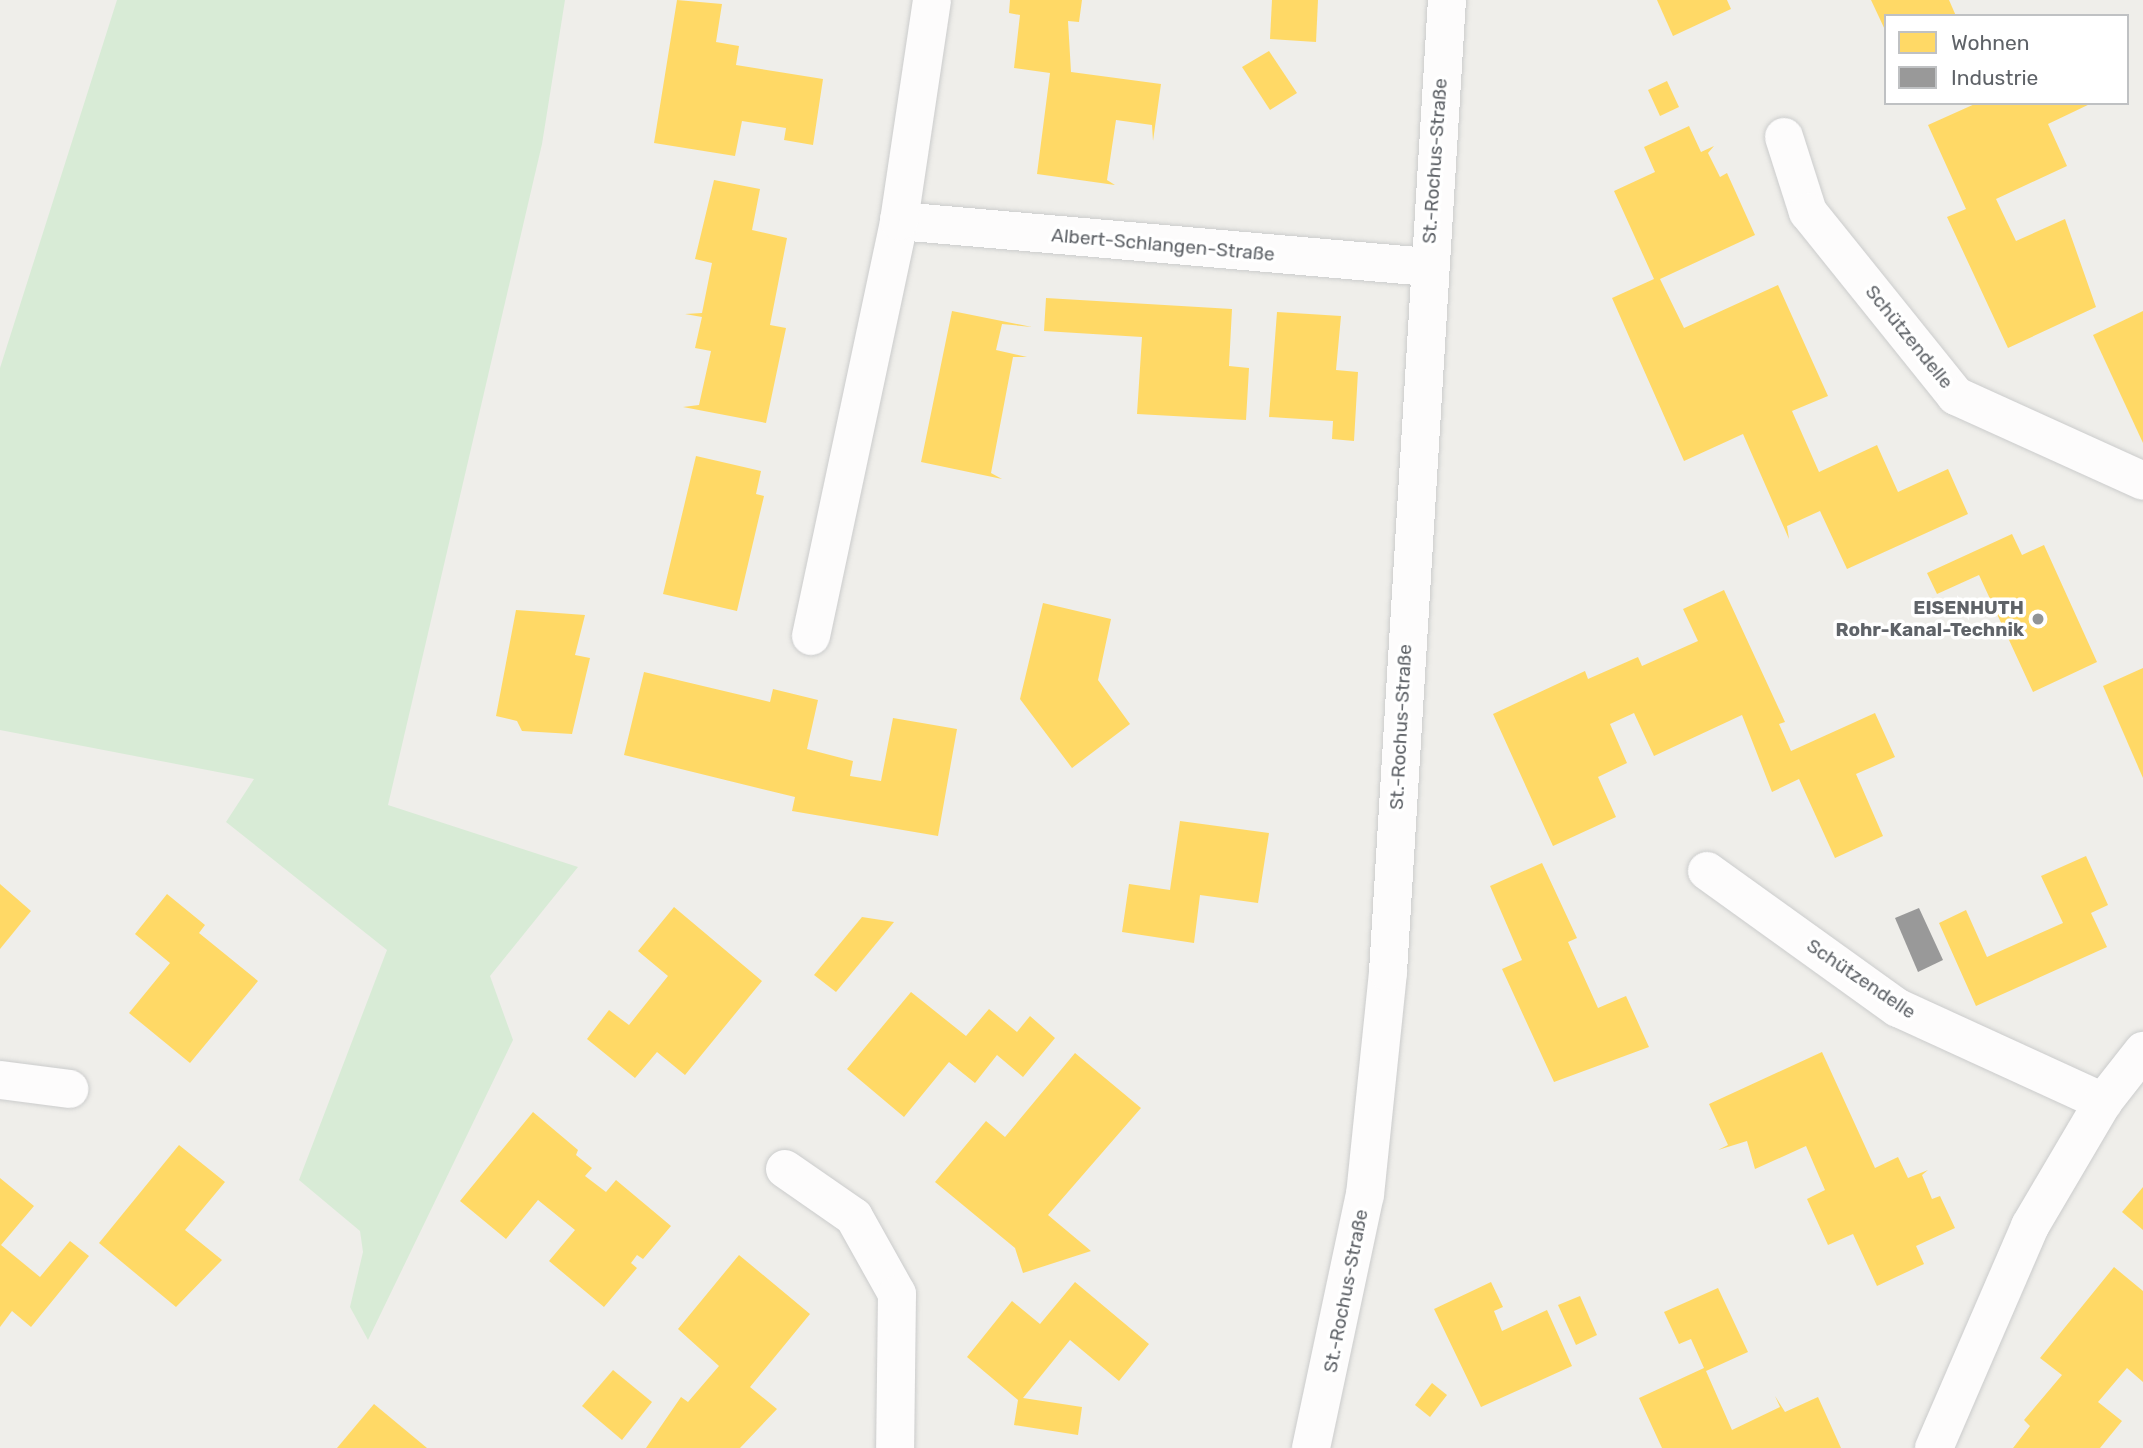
<!DOCTYPE html>
<meta charset="utf-8">
<style>
body{margin:0}
#map{position:relative;width:2143px;height:1448px;overflow:hidden;background:#efeeea;font-family:Rubik,sans-serif}
div>[style]{position:absolute}
.green>*{inset:0;background:#d8ebd6}
.homes>*{inset:0;background:#ffd966}
.industry>*{inset:0;background:#999}
.roads{filter:drop-shadow(0 0 2px #cbcccc) drop-shadow(0 0 2px #cbcccc)}
.minor>*{height:38px;margin:-19px;padding:0 19px;transform-origin:19px;border-radius:19px;background:#fdfcfc}
.dots>*{width:19px;height:19px;translate:-50% -50%;box-sizing:border-box;border:4px solid #fff;border-radius:50%}
span{translate:-50% -50%;white-space:nowrap;text-align:center;line-height:1.15;-webkit-text-stroke:7px #fff;paint-order:stroke}
.street-label{font-size:19px;color:#5f6368}
.poi-label{font-size:19px;color:#5f6368;font-weight:700}
.right{translate:-100% -50%;text-align:right}
.legend{position:absolute;left:1884px;top:14px;width:245px;height:91px;box-sizing:border-box;background:#fff;border:2px solid #bfc1c3;margin:0;padding:9px 12px;list-style:none;font-size:21px;color:#5f6368}
.legend li{display:flex;align-items:center;gap:14px;height:35px}
.legend b{width:35px;border:2px solid #bfc1c3}
</style>
<div id="map">
<div class="green">
<i style="clip-path:polygon(117px 0,565px 0,542px 144px,388px 805px,578px 867px,490px 976px,513px 1040px,368px 1340px,350px 1307px,363px 1252px,360px 1231px,299px 1180px,387px 950px,226px 822px,254px 779px,0 730px,0 368px)"></i>
</div>
<div class="homes">
<i style="clip-path:polygon(677px 0,722px 4px,716px 42px,739px 46px,736px 65px,823px 79px,813px 145px,784px 140px,786px 128px,742px 121px,735px 156px,654px 143px)"></i>
<i style="clip-path:polygon(1010px 0,1082px 0,1079px 22px,1068px 21px,1071px 72px,1161px 84px,1153px 141px,1152px 125px,1116px 120px,1107px 180px,1115px 185px,1037px 174px,1050px 73px,1014px 68px,1020px 15px,1009px 13px)"></i>
<i style="clip-path:polygon(1272px 0,1318px 0,1316px 42px,1270px 39px)"></i>
<i style="clip-path:polygon(1657px 0,1727px 0,1731px 9px,1673px 36px)"></i>
<i style="clip-path:polygon(1871px 0,1949px 0,1956px 16px,1886px 16px,1886px 32px)"></i>
<i style="clip-path:polygon(1269px 51px,1297px 93px,1270px 110px,1242px 67px)"></i>
<i style="clip-path:polygon(1667px 81px,1679px 107px,1660px 116px,1648px 90px)"></i>
<i style="clip-path:polygon(1977px 103px,2092px 103px,2048px 124px,2067px 166px,1996px 199px,2016px 241px,2065px 219px,2096px 307px,2008px 348px,1947px 217px,1966px 209px,1928px 125px)"></i>
<i style="clip-path:polygon(1689px 126px,1701px 152px,1714px 146px,1708px 153px,1720px 177px,1727px 173px,1755px 235px,1660px 279px,1684px 328px,1778px 285px,1828px 396px,1792px 411px,1819px 472px,1877px 445px,1898px 492px,1948px 469px,1968px 514px,1847px 569px,1820px 511px,1787px 526px,1789px 539px,1743px 434px,1684px 461px,1612px 298px,1654px 279px,1614px 191px,1655px 172px,1644px 147px)"></i>
<i style="clip-path:polygon(714px 180px,760px 189px,752px 230px,787px 238px,770px 325px,786px 328px,766px 423px,683px 407px,699px 405px,711px 351px,695px 348px,702px 317px,685px 314px,702px 313px,712px 263px,695px 259px)"></i>
<i style="clip-path:polygon(1046px 298px,1232px 309px,1229px 366px,1249px 368px,1246px 420px,1137px 414px,1142px 337px,1044px 331px)"></i>
<i style="clip-path:polygon(952px 311px,1032px 327px,1002px 324px,996px 350px,1027px 357px,1013px 357px,991px 473px,1002px 479px,921px 462px)"></i>
<i style="clip-path:polygon(2143px 311px,2143px 443px,2093px 335px)"></i>
<i style="clip-path:polygon(1277px 312px,1341px 316px,1336px 370px,1358px 372px,1354px 441px,1332px 439px,1333px 421px,1269px 417px)"></i>
<i style="clip-path:polygon(696px 456px,761px 471px,756px 494px,764px 496px,737px 611px,663px 594px)"></i>
<i style="clip-path:polygon(2012px 534px,2022px 555px,2044px 545px,2097px 662px,2033px 692px,1979px 575px,1937px 594px,1927px 573px)"></i>
<i style="clip-path:polygon(1724px 590px,1785px 722px,1779px 724px,1791px 751px,1875px 713px,1895px 757px,1856px 774px,1883px 836px,1835px 858px,1799px 779px,1772px 792px,1742px 715px,1654px 756px,1634px 713px,1610px 724px,1627px 763px,1598px 777px,1616px 817px,1553px 846px,1493px 714px,1585px 671px,1588px 679px,1638px 657px,1642px 666px,1698px 641px,1683px 609px)"></i>
<i style="clip-path:polygon(1043px 603px,1111px 619px,1098px 680px,1130px 724px,1072px 768px,1020px 699px)"></i>
<i style="clip-path:polygon(516px 610px,585px 615px,575px 655px,590px 658px,572px 734px,522px 731px,517px 721px,496px 716px)"></i>
<i style="clip-path:polygon(2143px 668px,2143px 778px,2103px 686px)"></i>
<i style="clip-path:polygon(644px 672px,770px 702px,773px 689px,818px 700px,807px 749px,853px 761px,850px 776px,881px 781px,893px 718px,957px 729px,938px 836px,792px 811px,795px 797px,624px 755px)"></i>
<i style="clip-path:polygon(1180px 821px,1269px 833px,1258px 903px,1200px 895px,1194px 943px,1122px 932px,1129px 884px,1170px 890px)"></i>
<i style="clip-path:polygon(2086px 856px,2108px 905px,2091px 913px,2107px 947px,1976px 1006px,1939px 923px,1966px 910px,1987px 957px,2063px 923px,2041px 876px)"></i>
<i style="clip-path:polygon(1542px 863px,1577px 938px,1568px 942px,1598px 1008px,1626px 996px,1649px 1047px,1554px 1082px,1502px 969px,1522px 960px,1490px 886px)"></i>
<i style="clip-path:polygon(0 884px,31px 911px,0 949px)"></i>
<i style="clip-path:polygon(167px 894px,205px 925px,199px 933px,258px 981px,190px 1063px,129px 1013px,170px 963px,135px 934px)"></i>
<i style="clip-path:polygon(674px 907px,762px 981px,685px 1075px,657px 1052px,635px 1078px,587px 1039px,609px 1010px,629px 1025px,668px 976px,638px 951px)"></i>
<i style="clip-path:polygon(862px 917px,894px 922px,836px 992px,814px 975px)"></i>
<i style="clip-path:polygon(911px 992px,966px 1036px,989px 1009px,1017px 1032px,1030px 1016px,1055px 1038px,1023px 1077px,997px 1055px,975px 1083px,949px 1062px,904px 1117px,847px 1069px)"></i>
<i style="clip-path:polygon(1822px 1052px,1875px 1168px,1898px 1157px,1908px 1178px,1928px 1170px,1922px 1175px,1932px 1199px,1940px 1196px,1955px 1228px,1916px 1246px,1924px 1264px,1877px 1286px,1853px 1234px,1828px 1245px,1807px 1199px,1825px 1190px,1806px 1146px,1755px 1169px,1747px 1141px,1718px 1150px,1728px 1145px,1709px 1104px)"></i>
<i style="clip-path:polygon(1075px 1053px,1141px 1108px,1048px 1215px,1091px 1251px,1023px 1273px,1015px 1248px,935px 1182px,986px 1121px,1005px 1137px)"></i>
<i style="clip-path:polygon(533px 1112px,578px 1150px,576px 1155px,592px 1168px,585px 1176px,606px 1192px,616px 1180px,671px 1226px,643px 1259px,637px 1255px,631px 1263px,637px 1268px,604px 1307px,549px 1261px,575px 1230px,538px 1200px,506px 1239px,460px 1201px)"></i>
<i style="clip-path:polygon(179px 1145px,225px 1182px,185px 1230px,222px 1260px,176px 1307px,99px 1243px)"></i>
<i style="clip-path:polygon(0 1178px,34px 1206px,1px 1245px,40px 1277px,70px 1241px,89px 1256px,31px 1327px,12px 1311px,0 1327px)"></i>
<i style="clip-path:polygon(2143px 1187px,2143px 1230px,2122px 1212px)"></i>
<i style="clip-path:polygon(739px 1255px,810px 1314px,750px 1387px,777px 1409px,740px 1448px,646px 1448px,681px 1397px,688px 1402px,719px 1366px,678px 1329px)"></i>
<i style="clip-path:polygon(2114px 1267px,2143px 1291px,2143px 1382px,2127px 1368px,2098px 1402px,2122px 1421px,2100px 1448px,2013px 1448px,2030px 1426px,2024px 1420px,2062px 1375px,2040px 1358px)"></i>
<i style="clip-path:polygon(1075px 1282px,1149px 1344px,1119px 1381px,1070px 1340px,1023px 1398px,1082px 1407px,1078px 1435px,1014px 1425px,1018px 1400px,967px 1357px,1012px 1301px,1040px 1324px)"></i>
<i style="clip-path:polygon(1491px 1282px,1503px 1307px,1494px 1311px,1502px 1331px,1547px 1310px,1572px 1366px,1481px 1407px,1434px 1309px)"></i>
<i style="clip-path:polygon(1718px 1288px,1748px 1352px,1706px 1371px,1732px 1430px,1780px 1407px,1775px 1396px,1785px 1412px,1818px 1397px,1841px 1448px,1662px 1448px,1639px 1398px,1704px 1368px,1691px 1339px,1679px 1344px,1664px 1312px)"></i>
<i style="clip-path:polygon(1580px 1296px,1597px 1335px,1576px 1345px,1558px 1305px)"></i>
<i style="clip-path:polygon(613px 1370px,652px 1402px,622px 1440px,582px 1406px)"></i>
<i style="clip-path:polygon(1432px 1383px,1447px 1395px,1430px 1417px,1415px 1405px)"></i>
<i style="clip-path:polygon(374px 1404px,427px 1448px,337px 1448px)"></i>
</div>
<div class="industry">
<i style="clip-path:polygon(1919px 908px,1943px 960px,1918px 972px,1895px 918px)"></i>
</div>
<div class="roads">
<div class="minor">
<i style="left:1784px;top:137px;width:79px;rotate:72.3deg"></i>
<i style="left:1808px;top:212px;width:236px;rotate:51.2deg"></i>
<i style="left:1956px;top:396px;width:205px;rotate:24.4deg"></i>
<i style="left:899px;top:221px;width:531px;rotate:4.97deg"></i>
<i style="left:811px;top:636px;width:424px;rotate:-78deg"></i>
<i style="left:899px;top:221px;width:223px;rotate:-81.5deg"></i>
<i style="left:1707px;top:871px;width:235px;rotate:35.7deg"></i>
<i style="left:1898px;top:1008px;width:226px;rotate:24.6deg"></i>
<i style="left:0;top:1080px;width:70px;rotate:7.4deg"></i>
<i style="left:785px;top:1169px;width:84px;rotate:34.8deg"></i>
<i style="left:854px;top:1217px;width:88px;rotate:60.8deg"></i>
<i style="left:897px;top:1294px;width:154px;rotate:90.7deg"></i>
<i style="left:1311px;top:1448px;width:259px;rotate:-78deg"></i>
<i style="left:1365px;top:1195px;width:224px;rotate:-84.1deg"></i>
<i style="left:1388px;top:972px;width:974px;rotate:-86.53deg"></i>
<i style="left:1934px;top:1448px;width:242px;rotate:-66.6deg"></i>
<i style="left:2030px;top:1226px;width:144px;rotate:-59.5deg"></i>
<i style="left:2103px;top:1102px;width:65px;rotate:-51.9deg"></i>
</div>
</div>
<div class="dots">
<i style="left:2038px;top:619px;background:#919496"></i>
</div>
<div class="street-label">
<span style="left:1435px;top:161px;rotate:-86deg">St.-Rochus-Straße</span>
<span style="left:1163px;top:245px;rotate:5deg">Albert-Schlangen-Straße</span>
<span style="left:1909px;top:337px;rotate:51deg">Schützendelle</span>
<span style="left:1401px;top:727px;rotate:-87deg">St.-Rochus-Straße</span>
<span style="left:1861px;top:979px;rotate:34deg">Schützendelle</span>
<span style="left:1346px;top:1291px;rotate:-79deg">St.-Rochus-Straße</span>
</div>
<div class="poi-label">
<span class="right" style="left:2024px;top:619px">EISENHUTH<br>Rohr-Kanal-Technik</span>
</div>
<ul class="legend">
<li><b style="height:19px;background:#ffd966"></b>Wohnen</li>
<li><b style="height:19px;background:#999"></b>Industrie</li>
</ul>
</div>
